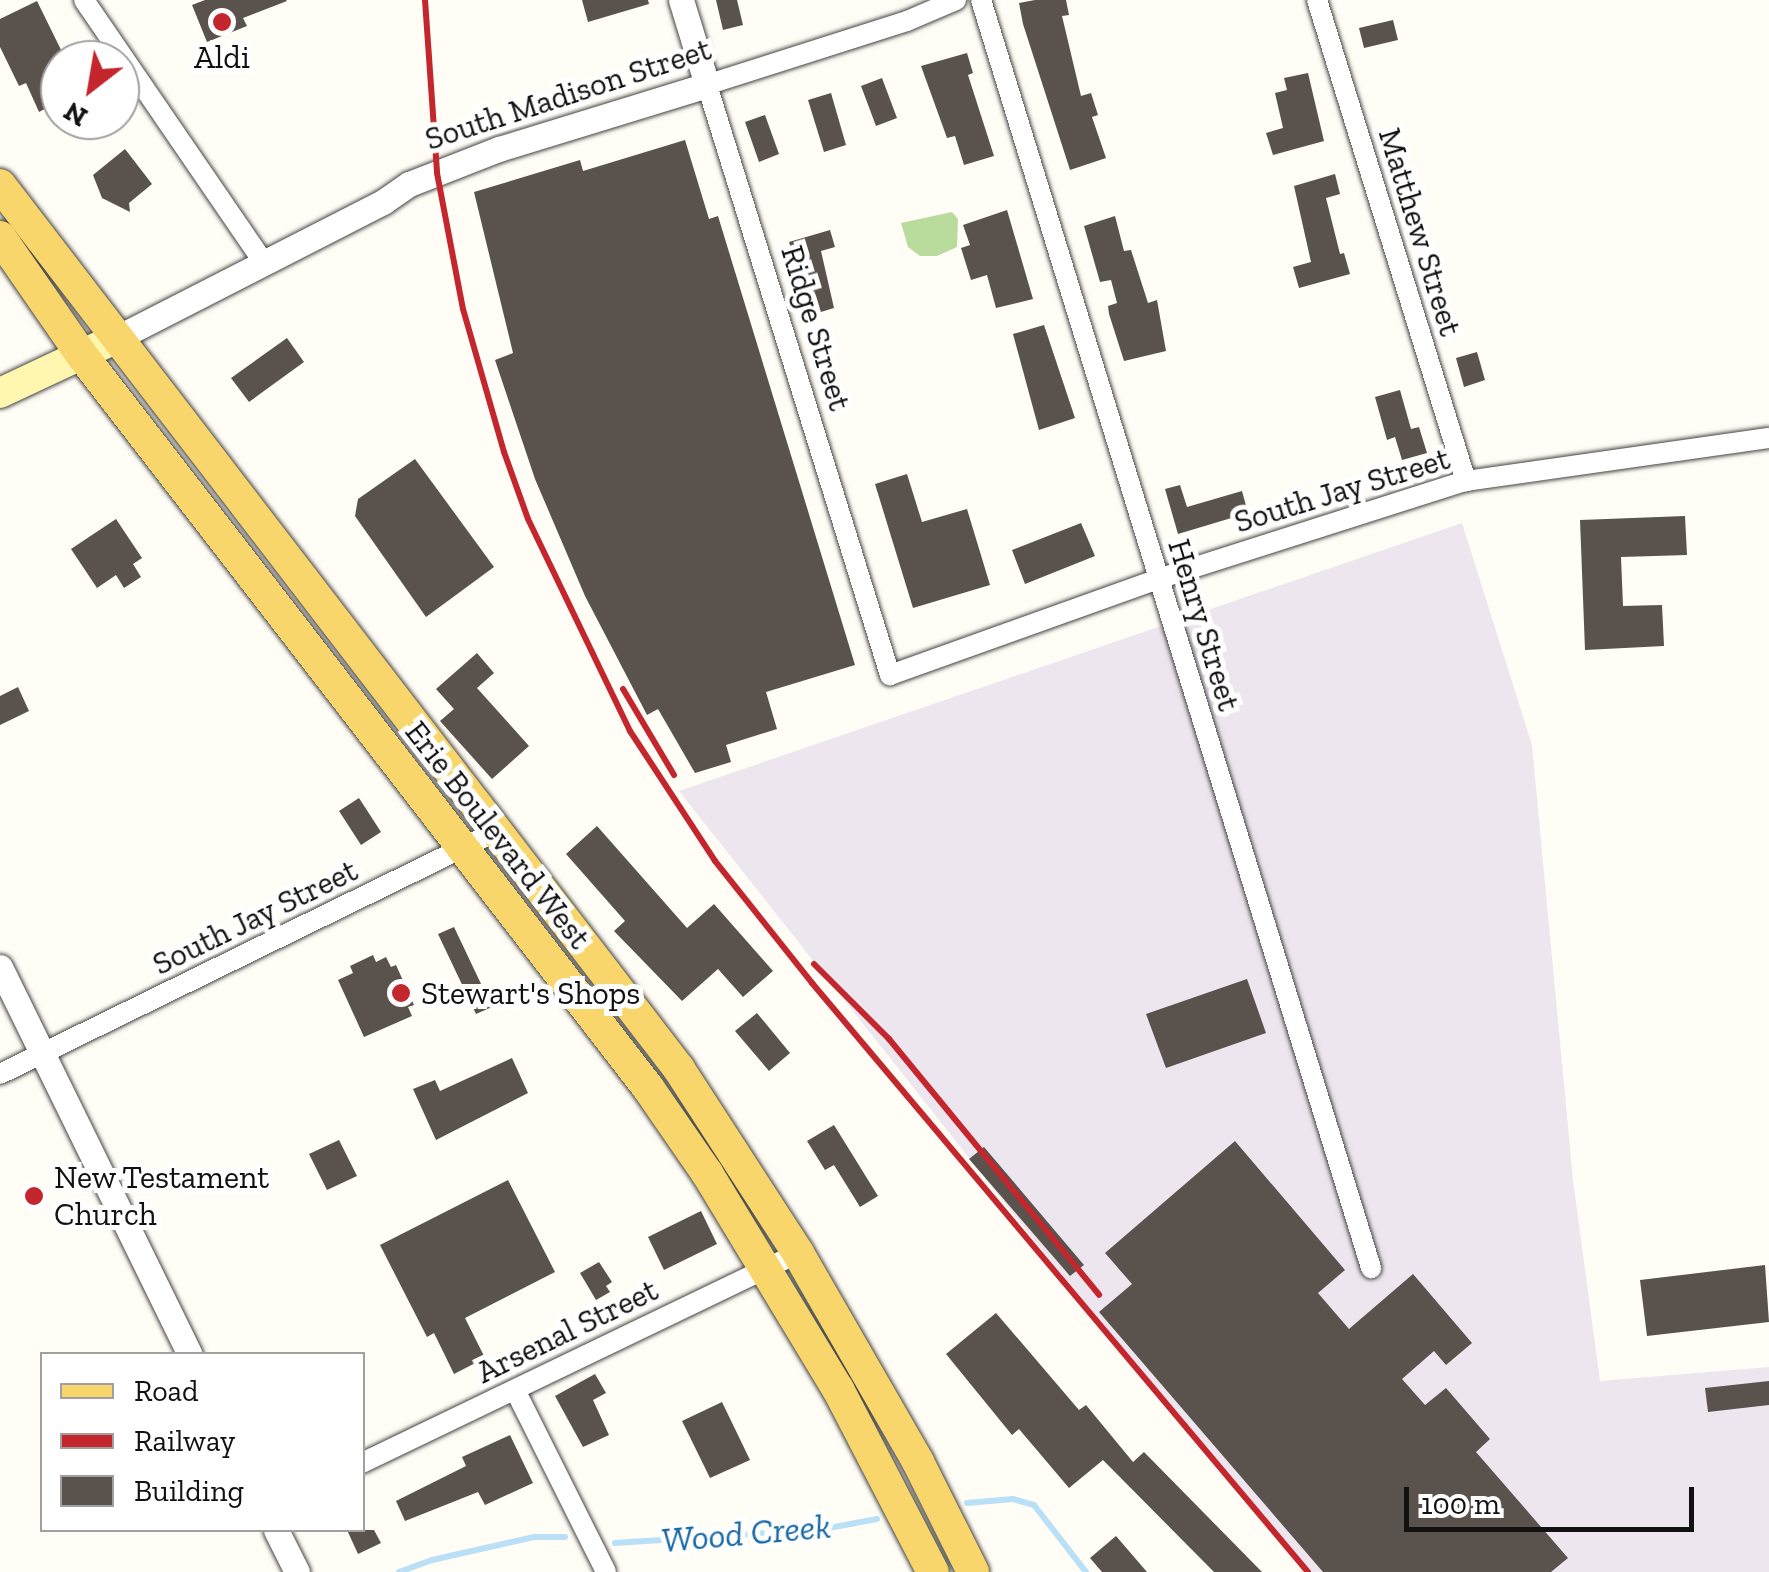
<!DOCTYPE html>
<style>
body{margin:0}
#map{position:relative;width:1769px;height:1572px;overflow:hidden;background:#fffdf5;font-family:"Zilla Slab",serif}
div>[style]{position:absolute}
.industrial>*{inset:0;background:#eee6ef}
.forest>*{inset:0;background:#b9dc9c}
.stream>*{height:6px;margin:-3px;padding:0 3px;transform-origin:3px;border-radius:3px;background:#b9e0f7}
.building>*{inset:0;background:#5a524d}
.roads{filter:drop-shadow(0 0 2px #444) drop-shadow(0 0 2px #444)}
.minor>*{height:20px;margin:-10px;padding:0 10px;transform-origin:10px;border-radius:10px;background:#fff}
.tertiary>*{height:25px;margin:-12.5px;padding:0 12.5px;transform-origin:12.5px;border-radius:12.5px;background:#fff}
.secondary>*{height:30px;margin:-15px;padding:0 15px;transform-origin:15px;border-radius:15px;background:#fff6b0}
.primary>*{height:32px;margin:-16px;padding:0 16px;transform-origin:16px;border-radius:16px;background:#f9d66b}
.rail>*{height:6px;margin:-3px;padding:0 3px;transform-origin:3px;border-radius:3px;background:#c4262e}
.dots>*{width:28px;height:28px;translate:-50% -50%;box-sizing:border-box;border:5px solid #fff;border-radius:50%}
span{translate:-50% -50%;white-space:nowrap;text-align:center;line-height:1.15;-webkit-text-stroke:10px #fff;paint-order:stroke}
.poi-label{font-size:32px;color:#111}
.left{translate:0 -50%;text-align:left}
.street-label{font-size:32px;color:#111}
.water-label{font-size:35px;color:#1768a6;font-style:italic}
.legend{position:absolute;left:40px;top:1352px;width:325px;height:180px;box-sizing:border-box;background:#fff;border:2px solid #a0a0a0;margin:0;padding:12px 18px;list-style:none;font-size:30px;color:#111}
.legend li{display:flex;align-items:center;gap:20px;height:50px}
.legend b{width:50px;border:2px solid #a0a0a0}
.north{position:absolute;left:40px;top:40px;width:100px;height:100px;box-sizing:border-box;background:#fff;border:2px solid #a0a0a0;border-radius:50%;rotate:211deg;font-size:28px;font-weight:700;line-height:40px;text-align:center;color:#111}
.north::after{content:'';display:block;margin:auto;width:35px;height:45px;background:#c4262e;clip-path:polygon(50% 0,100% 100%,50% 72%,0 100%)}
.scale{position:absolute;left:1404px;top:1487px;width:290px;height:45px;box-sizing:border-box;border:5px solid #111;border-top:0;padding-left:12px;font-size:30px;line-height:35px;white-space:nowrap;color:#111;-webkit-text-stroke:8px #fff;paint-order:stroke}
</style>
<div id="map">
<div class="industrial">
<i style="clip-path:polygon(1462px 523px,1532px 745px,1573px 1180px,1600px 1381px,1769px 1367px,1769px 1572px,1312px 1572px,1071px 1287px,679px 791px)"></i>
</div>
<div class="forest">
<i style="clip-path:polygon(952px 212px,958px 219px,957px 247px,937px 256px,920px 256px,908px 247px,901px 223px)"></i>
</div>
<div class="stream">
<i style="left:967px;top:1503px;width:46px;rotate:-5deg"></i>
<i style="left:1013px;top:1499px;width:22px;rotate:16deg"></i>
<i style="left:1034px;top:1505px;width:85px;rotate:52.2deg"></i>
<i style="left:615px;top:1543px;width:203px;rotate:-3.7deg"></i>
<i style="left:818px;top:1530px;width:60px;rotate:-10.6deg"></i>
<i style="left:399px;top:1572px;width:35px;rotate:-20deg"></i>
<i style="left:432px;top:1560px;width:105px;rotate:-12.7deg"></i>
<i style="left:534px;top:1537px;width:31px"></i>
</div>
<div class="building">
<i style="clip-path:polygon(205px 0,286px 0,287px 1px,243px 18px,247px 26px,207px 42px,192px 5px)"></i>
<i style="clip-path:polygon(582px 0,648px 0,649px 4px,588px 22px)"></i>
<i style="clip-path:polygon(716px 0,737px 0,743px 25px,723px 30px)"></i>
<i style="clip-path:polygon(1035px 0,1066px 0,1069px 15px,1062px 16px,1081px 96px,1091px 93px,1098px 115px,1092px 117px,1106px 158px,1070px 170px,1023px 24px,1019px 3px)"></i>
<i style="clip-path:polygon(37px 1px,66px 60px,60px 60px,60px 101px,39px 112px,26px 83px,19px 86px,0 47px,0 19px)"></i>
<i style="clip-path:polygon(1393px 20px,1398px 40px,1364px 48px,1359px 28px)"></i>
<i style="clip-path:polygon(967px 53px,973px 73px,968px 75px,994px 156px,964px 165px,955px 136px,947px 138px,921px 66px)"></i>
<i style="clip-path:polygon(1308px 73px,1324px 141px,1273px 155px,1266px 133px,1283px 128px,1275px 93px,1287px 90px,1284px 78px)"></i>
<i style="clip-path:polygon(882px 78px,897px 118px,876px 126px,861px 86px)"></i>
<i style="clip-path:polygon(831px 93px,846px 145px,824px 152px,808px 100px)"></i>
<i style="clip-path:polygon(765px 115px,779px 154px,759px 162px,745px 122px)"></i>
<i style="clip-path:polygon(685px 140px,709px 219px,718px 216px,855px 665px,766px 692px,777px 729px,726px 745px,731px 762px,695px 773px,658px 709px,647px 715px,585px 596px,535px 479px,495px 360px,513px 353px,474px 192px,580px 160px,583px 171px)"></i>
<i style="clip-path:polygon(125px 149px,152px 184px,129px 203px,130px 212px,102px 198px,93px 175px)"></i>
<i style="clip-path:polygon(1335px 174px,1340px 194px,1326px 198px,1340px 254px,1344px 253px,1350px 274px,1299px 288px,1293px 267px,1311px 262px,1294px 186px)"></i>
<i style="clip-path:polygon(1007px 210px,1033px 299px,996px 308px,987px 275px,971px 280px,961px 248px,970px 245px,963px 225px)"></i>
<i style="clip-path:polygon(1115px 216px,1124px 251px,1131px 250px,1148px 303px,1157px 300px,1166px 351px,1124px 361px,1109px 314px,1108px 306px,1117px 303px,1111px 280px,1100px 282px,1084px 226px)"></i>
<i style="clip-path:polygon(830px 230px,835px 247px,821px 251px,834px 308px,811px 315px,789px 242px)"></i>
<i style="clip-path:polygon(1044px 325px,1075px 418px,1039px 430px,1013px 334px)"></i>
<i style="clip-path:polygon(287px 338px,304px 362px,249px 402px,231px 378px)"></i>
<i style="clip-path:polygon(1477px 352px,1485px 380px,1464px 387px,1456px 358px)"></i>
<i style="clip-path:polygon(1400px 390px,1411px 429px,1419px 427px,1427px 453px,1402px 460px,1395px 437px,1387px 440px,1375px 397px)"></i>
<i style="clip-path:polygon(415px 459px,494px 567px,426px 617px,355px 516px,358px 499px)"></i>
<i style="clip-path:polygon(907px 474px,922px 522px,967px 509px,990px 585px,913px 608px,875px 484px)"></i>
<i style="clip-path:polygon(1180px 485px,1187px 507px,1242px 491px,1248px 513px,1178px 534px,1165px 489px)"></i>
<i style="clip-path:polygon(1685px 516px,1687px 555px,1621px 557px,1623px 606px,1662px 605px,1664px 646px,1585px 650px,1580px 520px)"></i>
<i style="clip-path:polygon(116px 519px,142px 558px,133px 564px,141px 577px,124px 588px,116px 575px,97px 588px,71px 549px)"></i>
<i style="clip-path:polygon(1081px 523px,1095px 556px,1025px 584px,1012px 550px)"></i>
<i style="clip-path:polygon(477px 653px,494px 673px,477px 688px,529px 746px,492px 779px,440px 721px,454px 709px,436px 689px)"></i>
<i style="clip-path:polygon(18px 687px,29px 711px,0 725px,0 696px)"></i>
<i style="clip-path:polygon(359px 798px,381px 832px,361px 845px,339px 811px)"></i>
<i style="clip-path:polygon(597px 826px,687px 928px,714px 904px,773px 971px,743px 997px,718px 969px,682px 1001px,614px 931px,625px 921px,566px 854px)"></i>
<i style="clip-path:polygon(454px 927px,492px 1007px,476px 1014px,438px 934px)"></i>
<i style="clip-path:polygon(373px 955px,376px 962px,386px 957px,391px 967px,396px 965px,414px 1005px,408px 1007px,412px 1016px,364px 1037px,338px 980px,353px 973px,350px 966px)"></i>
<i style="clip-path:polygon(1247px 979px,1266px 1033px,1166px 1068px,1146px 1014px)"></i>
<i style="clip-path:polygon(757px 1013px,790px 1053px,769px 1071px,735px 1031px)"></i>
<i style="clip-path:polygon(512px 1058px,528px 1093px,436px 1140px,413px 1089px,435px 1080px,440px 1091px)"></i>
<i style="clip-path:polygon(834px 1125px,878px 1196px,860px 1207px,834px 1165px,825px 1170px,807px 1141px)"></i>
<i style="clip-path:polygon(339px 1140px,357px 1176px,327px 1190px,309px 1154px)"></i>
<i style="clip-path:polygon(1235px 1141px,1345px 1270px,1318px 1293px,1349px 1329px,1413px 1274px,1472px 1343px,1446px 1365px,1434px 1351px,1402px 1379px,1425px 1405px,1446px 1388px,1490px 1439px,1476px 1452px,1568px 1558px,1551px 1572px,1323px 1572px,1099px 1312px,1132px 1284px,1105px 1253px)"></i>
<i style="clip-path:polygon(984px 1147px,1084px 1265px,1070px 1276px,969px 1159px)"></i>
<i style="clip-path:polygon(508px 1180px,555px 1272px,465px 1318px,485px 1358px,454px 1374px,434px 1333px,427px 1337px,380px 1245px)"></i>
<i style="clip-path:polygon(701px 1211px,717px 1244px,664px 1270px,648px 1237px)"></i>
<i style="clip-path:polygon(599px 1262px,612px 1282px,606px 1286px,610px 1292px,596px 1300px,580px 1273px)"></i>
<i style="clip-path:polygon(1765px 1265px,1769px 1322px,1647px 1336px,1640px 1280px)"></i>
<i style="clip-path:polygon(996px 1313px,1079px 1410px,1086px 1405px,1133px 1462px,1144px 1452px,1262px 1572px,1214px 1572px,1103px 1460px,1069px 1488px,1019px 1429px,1012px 1435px,946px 1354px)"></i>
<i style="clip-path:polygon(595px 1374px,606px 1393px,593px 1400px,609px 1435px,583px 1447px,555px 1396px)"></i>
<i style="clip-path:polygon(1769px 1381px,1769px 1405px,1708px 1412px,1705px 1388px)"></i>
<i style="clip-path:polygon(722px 1402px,750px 1460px,710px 1478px,682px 1421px)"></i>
<i style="clip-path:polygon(510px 1435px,533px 1483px,485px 1505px,478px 1492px,405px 1521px,396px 1501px,466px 1466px,462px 1457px)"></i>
<i style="clip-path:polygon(347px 1530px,374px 1530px,381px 1543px,358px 1554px)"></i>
<i style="clip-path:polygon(1116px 1536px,1147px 1572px,1102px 1572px,1090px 1558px)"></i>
</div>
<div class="roads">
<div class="minor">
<i style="left:84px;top:0;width:316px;rotate:55.6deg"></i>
<i style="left:956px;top:0;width:53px;rotate:156.8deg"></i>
<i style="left:907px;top:21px;width:210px;rotate:162.3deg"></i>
<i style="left:707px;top:85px;width:618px;rotate:72.77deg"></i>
<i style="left:890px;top:675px;width:285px;rotate:-19.7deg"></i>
<i style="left:1158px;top:579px;width:323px;rotate:-17.7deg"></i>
<i style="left:1466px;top:481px;width:306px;rotate:-8.1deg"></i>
<i style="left:981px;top:0;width:1327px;rotate:72.9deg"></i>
<i style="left:1317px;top:0;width:504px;rotate:72.79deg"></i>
<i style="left:0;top:1074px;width:551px;rotate:-26.05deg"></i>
<i style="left:515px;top:1390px;width:203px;rotate:63.4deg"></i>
<i style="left:362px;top:1463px;width:484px;rotate:-25.7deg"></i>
</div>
<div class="tertiary">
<i style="left:117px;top:338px;width:299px;rotate:-27.1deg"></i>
<i style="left:383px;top:202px;width:32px;rotate:-35deg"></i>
<i style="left:409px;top:184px;width:97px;rotate:-21.3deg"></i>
<i style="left:499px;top:149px;width:218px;rotate:-17.1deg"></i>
<i style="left:707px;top:85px;width:89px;rotate:-107deg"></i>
<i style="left:0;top:967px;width:431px;rotate:63.9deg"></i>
<i style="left:276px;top:1530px;width:47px;rotate:63.4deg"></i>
</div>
<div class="secondary">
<i style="left:0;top:393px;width:129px;rotate:-25.2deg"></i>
</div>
<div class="primary">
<i style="left:0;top:185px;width:1115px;rotate:52.47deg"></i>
<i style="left:679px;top:1069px;width:219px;rotate:57.1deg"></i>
<i style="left:798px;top:1253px;width:241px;rotate:60.1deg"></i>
<i style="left:918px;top:1462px;width:123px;rotate:63.4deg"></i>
<i style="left:0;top:237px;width:142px;rotate:55.3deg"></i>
<i style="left:81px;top:354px;width:929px;rotate:52.3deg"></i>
<i style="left:649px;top:1089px;width:102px;rotate:55.4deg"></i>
<i style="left:707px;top:1173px;width:253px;rotate:58.8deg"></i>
<i style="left:838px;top:1389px;width:206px;rotate:62.6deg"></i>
</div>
</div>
<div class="rail">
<i style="left:425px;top:0;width:173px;rotate:86deg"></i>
<i style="left:437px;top:173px;width:138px;rotate:79.2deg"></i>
<i style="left:463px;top:309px;width:149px;rotate:74deg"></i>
<i style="left:504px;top:452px;width:71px;rotate:70.3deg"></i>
<i style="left:528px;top:519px;width:235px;rotate:64.3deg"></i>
<i style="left:630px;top:731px;width:155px;rotate:56.8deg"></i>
<i style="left:715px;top:861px;width:156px;rotate:51.5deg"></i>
<i style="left:812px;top:983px;width:770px;rotate:49.9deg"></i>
<i style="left:623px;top:689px;width:100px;rotate:59.3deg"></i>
<i style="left:814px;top:964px;width:106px;rotate:45deg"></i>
<i style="left:889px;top:1039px;width:331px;rotate:50.6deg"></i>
</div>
<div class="dots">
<i style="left:222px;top:22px;background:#c4262e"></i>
<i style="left:401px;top:993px;background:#c4262e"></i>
<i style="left:34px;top:1196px;background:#c4262e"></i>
</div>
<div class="poi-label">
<span style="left:222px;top:57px">Aldi</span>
<span class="left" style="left:421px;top:993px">Stewart's Shops</span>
<span class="left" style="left:54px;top:1196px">New Testament<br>Church</span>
</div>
<div class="street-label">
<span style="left:568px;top:94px;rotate:-18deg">South Madison Street</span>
<span style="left:1420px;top:232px;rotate:73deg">Matthew Street</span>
<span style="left:816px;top:328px;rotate:73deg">Ridge Street</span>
<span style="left:1342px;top:490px;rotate:-17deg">South Jay Street</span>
<span style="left:1204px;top:625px;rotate:73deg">Henry Street</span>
<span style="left:498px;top:835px;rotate:52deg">Erie Boulevard West</span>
<span style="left:255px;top:917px;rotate:-26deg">South Jay Street</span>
<span style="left:567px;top:1331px;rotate:-26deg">Arsenal Street</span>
</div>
<div class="water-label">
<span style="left:746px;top:1533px;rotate:-5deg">Wood Creek</span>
</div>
<ul class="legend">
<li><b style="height:12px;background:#f9d66b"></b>Road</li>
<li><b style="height:12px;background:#c4262e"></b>Railway</li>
<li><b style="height:28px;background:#5a524d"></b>Building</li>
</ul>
<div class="north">N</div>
<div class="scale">100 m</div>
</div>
